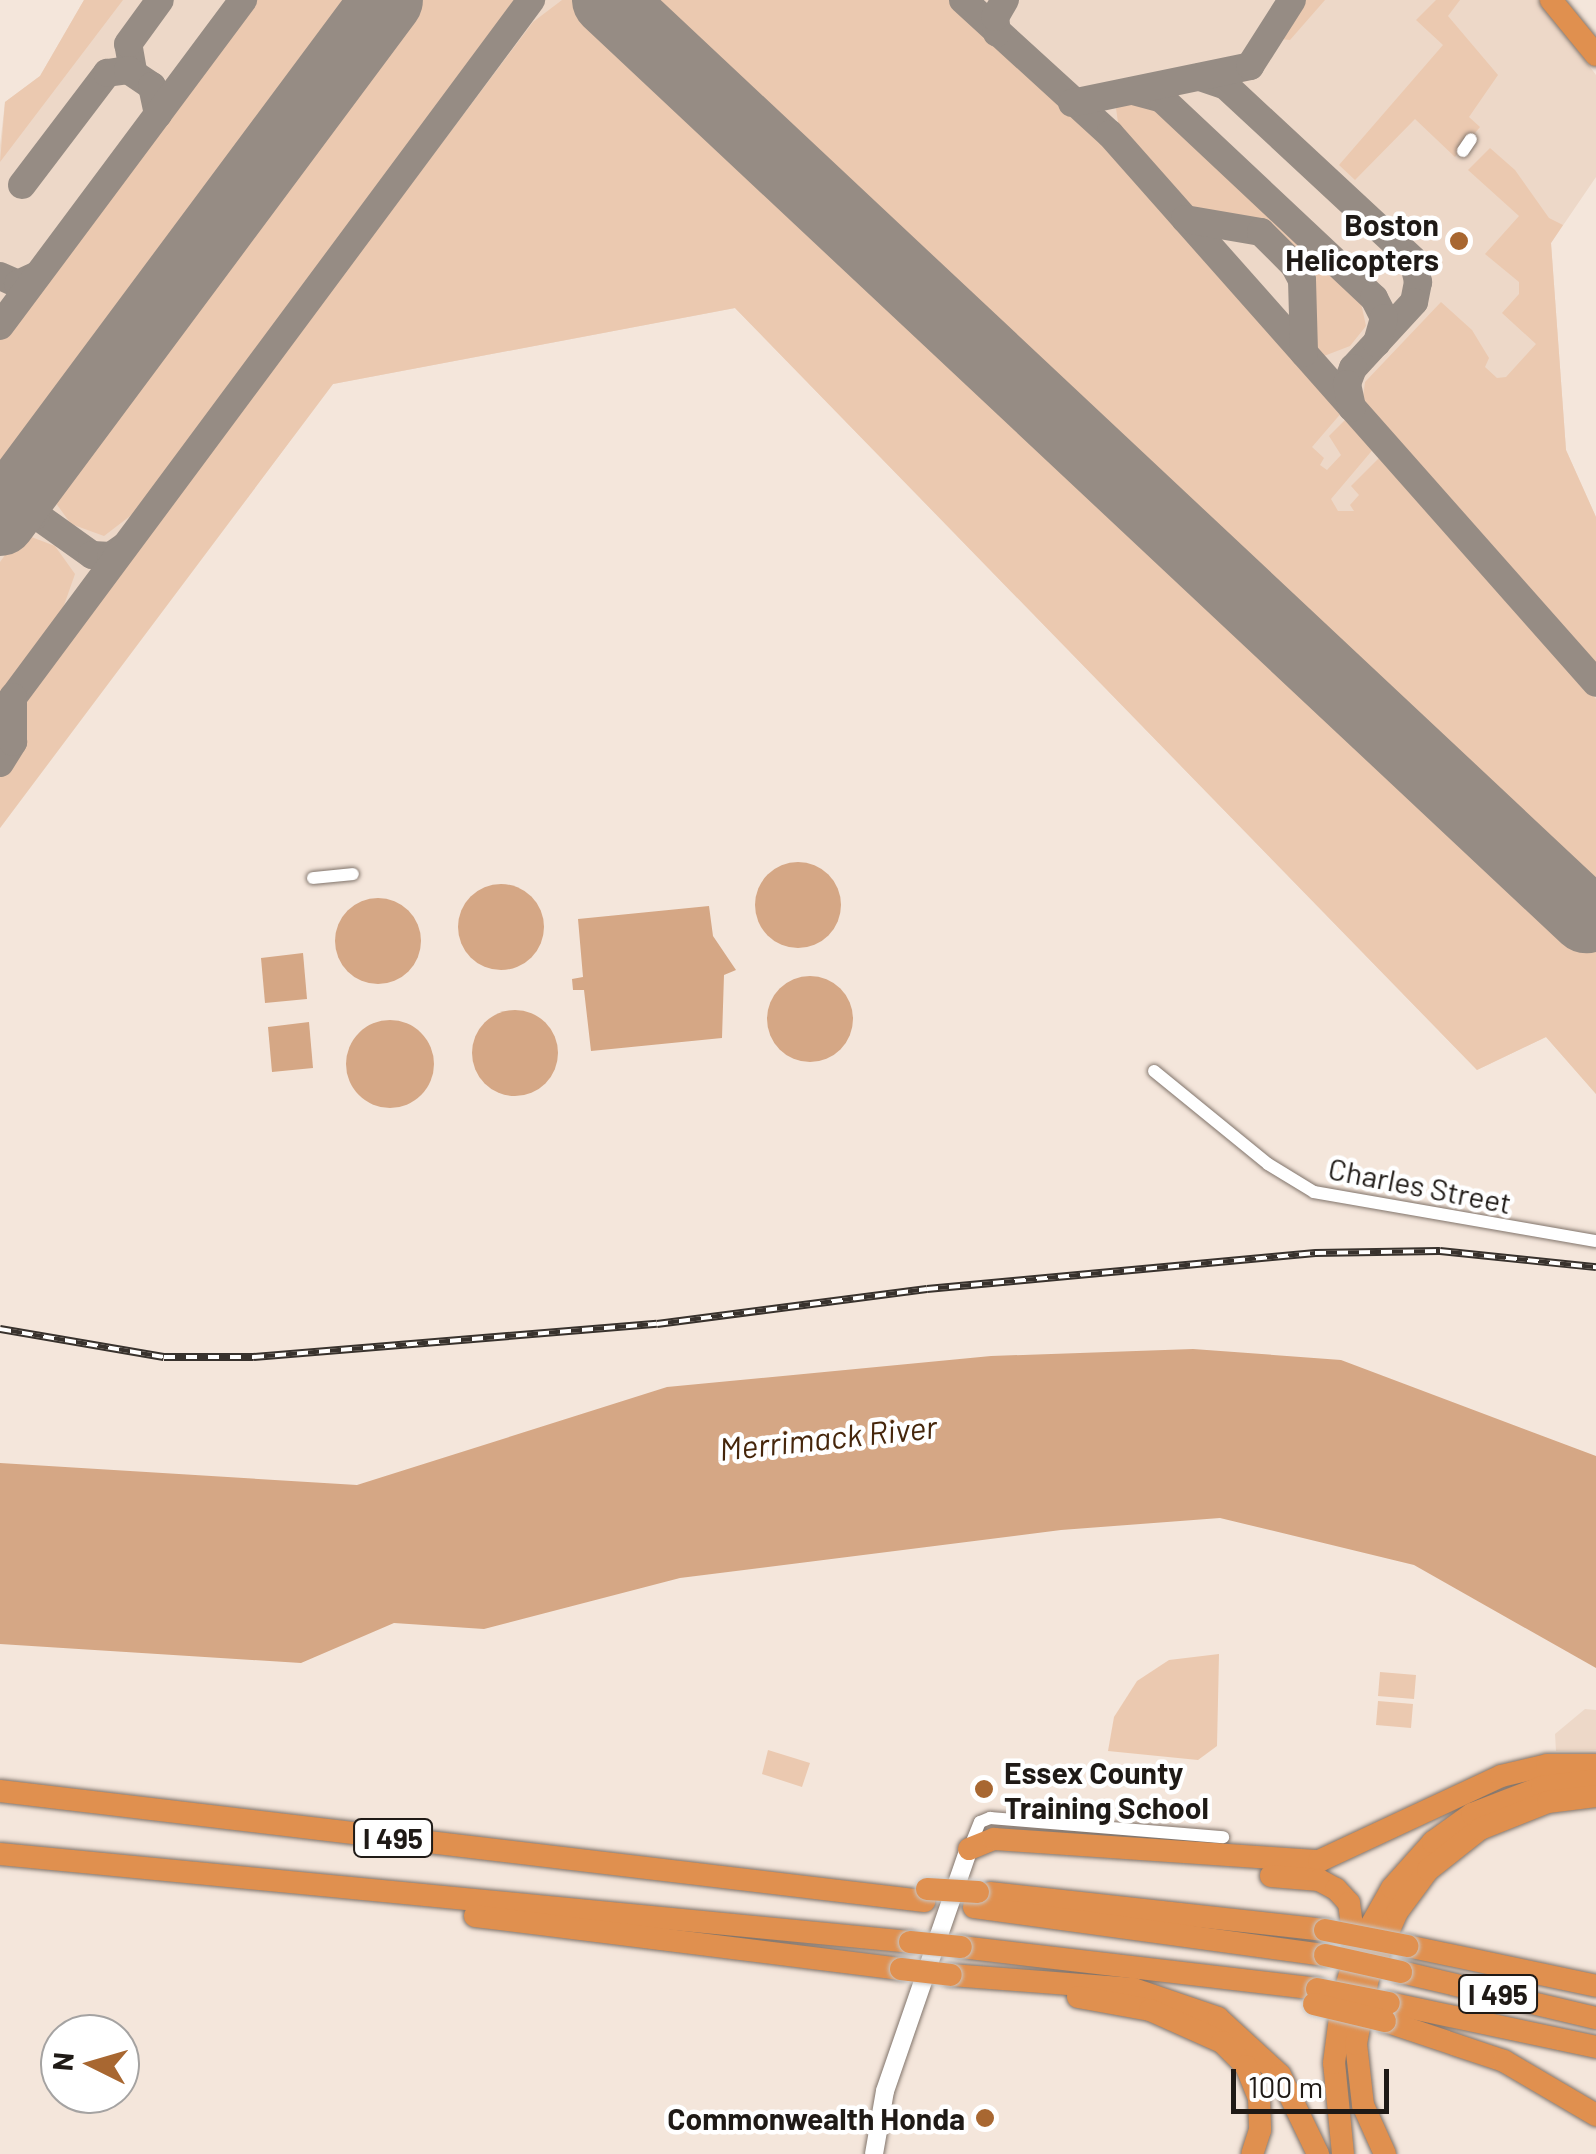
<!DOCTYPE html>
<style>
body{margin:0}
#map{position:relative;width:1596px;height:2154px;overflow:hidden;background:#f4e6db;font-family:Barlow,sans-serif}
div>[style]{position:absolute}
.built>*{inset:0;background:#edd8c8}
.green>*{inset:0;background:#ebc9b0}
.water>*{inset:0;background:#d5a785}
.round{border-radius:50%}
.taxiway>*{height:28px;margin:-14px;padding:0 14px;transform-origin:14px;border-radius:14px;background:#968c84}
.runway>*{height:72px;margin:-36px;padding:0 36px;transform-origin:36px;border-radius:36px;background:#968c84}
.roads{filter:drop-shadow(0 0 2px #81746b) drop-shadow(0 0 2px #81746b)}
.street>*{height:12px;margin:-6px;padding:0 6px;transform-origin:6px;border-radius:6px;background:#fff}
.secondary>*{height:18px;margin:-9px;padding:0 9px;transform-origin:9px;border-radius:9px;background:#fff}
.highway>*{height:22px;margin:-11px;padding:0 11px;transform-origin:11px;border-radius:11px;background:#e0904f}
.rail>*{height:8px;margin-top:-4px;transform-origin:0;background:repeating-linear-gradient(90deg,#fff 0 11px,#38322d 0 22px);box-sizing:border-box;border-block:2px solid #38322d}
.bridges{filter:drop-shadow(0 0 2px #c9c8c7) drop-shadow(0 0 2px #c9c8c7)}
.highway-bridge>*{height:22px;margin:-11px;padding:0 11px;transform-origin:11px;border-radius:11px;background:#e0904f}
.dots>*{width:28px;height:28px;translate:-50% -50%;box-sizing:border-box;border:5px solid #fff;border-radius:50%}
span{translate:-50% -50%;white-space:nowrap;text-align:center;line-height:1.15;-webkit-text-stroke:9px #fff;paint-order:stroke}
.shield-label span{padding:2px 8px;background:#fff;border:2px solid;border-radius:8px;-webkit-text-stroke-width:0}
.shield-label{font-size:28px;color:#1f1a16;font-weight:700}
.poi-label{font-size:30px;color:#1f1a16;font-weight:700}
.right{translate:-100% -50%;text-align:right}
.left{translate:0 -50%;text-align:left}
.street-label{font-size:30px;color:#1f1a16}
.water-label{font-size:32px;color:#46260b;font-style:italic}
.north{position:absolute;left:40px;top:2014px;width:100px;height:100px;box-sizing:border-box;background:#fff;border:2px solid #a5a3a2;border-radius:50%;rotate:275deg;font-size:28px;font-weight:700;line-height:40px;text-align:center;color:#1f1a16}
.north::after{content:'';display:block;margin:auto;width:35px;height:45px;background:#a86731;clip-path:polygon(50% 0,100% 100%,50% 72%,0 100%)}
.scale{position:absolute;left:1231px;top:2069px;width:158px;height:45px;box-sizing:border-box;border:5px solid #1f1a16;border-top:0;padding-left:12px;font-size:30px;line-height:35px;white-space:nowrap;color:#1f1a16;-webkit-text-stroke:8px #fff;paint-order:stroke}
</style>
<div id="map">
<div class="built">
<i style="clip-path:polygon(84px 0,1540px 0,1596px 75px,1596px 177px,1551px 243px,1566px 450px,1596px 517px,1596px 1094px,1546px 1037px,1477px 1070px,735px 308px,333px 384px,0 828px,0 145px,5px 102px,40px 76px)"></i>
<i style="clip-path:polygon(1585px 1709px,1596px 1710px,1596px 1750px,1556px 1751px,1555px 1734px)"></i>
</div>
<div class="green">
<i style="clip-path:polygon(84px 0,123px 0,0 162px,5px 102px,40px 76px)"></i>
<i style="clip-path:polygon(255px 0,356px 0,0 479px,0 340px)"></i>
<i style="clip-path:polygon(418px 0,517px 0,138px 510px,104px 536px,71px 524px,50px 495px)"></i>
<i style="clip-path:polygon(562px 0,572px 0,1573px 942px,1596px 920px,1596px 1094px,1546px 1037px,1477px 1070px,735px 308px,333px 384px,0 828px,0 776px,23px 745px,19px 706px,533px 22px)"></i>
<i style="clip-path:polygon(643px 0,952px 0,1102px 138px,1343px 411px,1312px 447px,1324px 458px,1320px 465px,1327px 470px,1341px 455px,1329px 436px,1348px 417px,1375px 447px,1331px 499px,1338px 511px,1354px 511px,1350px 505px,1359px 495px,1351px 486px,1382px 455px,1596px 699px,1596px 882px,1580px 879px)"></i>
<i style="clip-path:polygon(1302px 0,1325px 0,1290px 40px,1279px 39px)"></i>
<i style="clip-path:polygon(1436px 0,1460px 0,1448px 16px,1498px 75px,1469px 117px,1480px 127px,1455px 157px,1415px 119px,1355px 180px,1339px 165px,1443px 45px,1416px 20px)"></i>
<i style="clip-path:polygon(1136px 99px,1148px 102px,1361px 303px,1366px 326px,1350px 346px,1324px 356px,1307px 345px,1312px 273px,1268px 224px,1194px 216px,1119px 130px,1116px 108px)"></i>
<i style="clip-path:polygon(1490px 148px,1515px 170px,1549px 218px,1563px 225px,1551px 243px,1566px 450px,1596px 517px,1596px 671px,1362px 405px,1365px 382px,1441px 302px,1472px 330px,1489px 358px,1485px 367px,1497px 378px,1506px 377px,1536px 344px,1502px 313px,1519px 294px,1519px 282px,1485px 254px,1519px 216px,1468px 170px)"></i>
<i style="clip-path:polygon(21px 533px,55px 546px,75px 574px,62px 611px,0 700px,0 562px)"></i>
<i style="clip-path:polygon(1219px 1654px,1217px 1746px,1198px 1760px,1108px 1751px,1114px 1717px,1137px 1681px,1169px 1660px)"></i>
<i style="clip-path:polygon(1380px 1672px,1416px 1675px,1414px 1699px,1378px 1696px)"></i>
<i style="clip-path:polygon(1378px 1701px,1413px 1704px,1411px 1728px,1376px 1725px)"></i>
<i style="clip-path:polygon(768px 1750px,810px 1763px,802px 1787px,762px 1774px)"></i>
</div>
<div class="water">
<i class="round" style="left:755px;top:862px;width:86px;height:86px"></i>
<i class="round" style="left:458px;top:884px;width:86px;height:86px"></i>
<i class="round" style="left:335px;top:898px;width:86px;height:86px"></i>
<i style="clip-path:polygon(709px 906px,713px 936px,736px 970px,724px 975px,722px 1038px,591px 1051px,584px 990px,573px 990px,572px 979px,583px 977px,578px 919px)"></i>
<i style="clip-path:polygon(303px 953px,307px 999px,265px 1003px,261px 958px)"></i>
<i class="round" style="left:767px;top:976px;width:86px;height:86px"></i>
<i class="round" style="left:472px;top:1010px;width:86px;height:86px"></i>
<i class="round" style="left:346px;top:1020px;width:88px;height:88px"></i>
<i style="clip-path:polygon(309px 1022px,313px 1068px,272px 1072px,268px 1027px)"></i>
<i style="clip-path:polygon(1193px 1349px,1341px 1360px,1596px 1456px,1596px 1668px,1414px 1565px,1220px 1518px,1061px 1530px,680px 1578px,484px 1629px,394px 1623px,301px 1663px,0 1644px,0 1463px,357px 1485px,667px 1387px,991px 1356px)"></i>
</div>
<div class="taxiway">
<i style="left:963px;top:0;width:199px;rotate:42.4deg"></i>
<i style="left:1110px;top:134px;width:733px;rotate:48.48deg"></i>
<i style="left:997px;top:33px;width:16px;rotate:-97deg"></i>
<i style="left:995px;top:17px;width:20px;rotate:-60deg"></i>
<i style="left:133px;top:71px;width:27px;rotate:-100deg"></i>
<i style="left:128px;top:44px;width:54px;rotate:-54deg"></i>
<i style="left:1200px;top:77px;width:28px;rotate:19deg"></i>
<i style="left:1226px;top:86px;width:255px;rotate:42.9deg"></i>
<i style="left:1413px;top:260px;width:23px;rotate:77deg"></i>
<i style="left:1418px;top:282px;width:20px;rotate:101deg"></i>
<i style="left:1414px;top:302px;width:90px;rotate:132.7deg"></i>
<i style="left:1353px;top:368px;width:17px;rotate:111deg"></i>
<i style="left:1347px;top:384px;width:24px;rotate:78deg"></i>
<i style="left:1133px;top:91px;width:30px;rotate:15deg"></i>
<i style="left:1162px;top:99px;width:291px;rotate:43.2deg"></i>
<i style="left:1374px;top:298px;width:22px;rotate:63deg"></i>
<i style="left:1384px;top:318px;width:26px;rotate:106deg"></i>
<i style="left:1072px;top:103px;width:182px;rotate:-11.7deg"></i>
<i style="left:1250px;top:66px;width:78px;rotate:-57.5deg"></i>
<i style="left:22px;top:185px;width:141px;rotate:-52.8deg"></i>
<i style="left:107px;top:73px;width:21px;rotate:-8deg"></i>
<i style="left:128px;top:70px;width:29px;rotate:34deg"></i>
<i style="left:152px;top:86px;width:29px;rotate:78deg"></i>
<i style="left:1185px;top:219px;width:77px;rotate:9.7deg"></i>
<i style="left:1261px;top:232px;width:47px;rotate:45deg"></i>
<i style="left:1294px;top:265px;width:17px;rotate:62deg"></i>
<i style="left:1302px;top:280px;width:73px;rotate:88.4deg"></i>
<i style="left:0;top:276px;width:20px;rotate:24deg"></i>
<i style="left:18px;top:284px;width:21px;rotate:-25deg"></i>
<i style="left:0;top:326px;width:407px;rotate:-53.3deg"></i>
<i style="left:36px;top:515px;width:69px;rotate:35.5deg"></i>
<i style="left:92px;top:555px;width:19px;rotate:3deg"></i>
<i style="left:111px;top:556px;width:16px;rotate:-35deg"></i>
<i style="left:0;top:523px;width:20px;rotate:-30deg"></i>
<i style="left:17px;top:513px;width:19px;rotate:6deg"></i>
<i style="left:36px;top:515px;width:32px;rotate:-101deg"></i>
<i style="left:30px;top:484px;width:104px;rotate:-53.6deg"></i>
<i style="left:0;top:715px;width:891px;rotate:-53.4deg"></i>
<i style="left:0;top:763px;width:25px;rotate:-58deg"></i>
<i style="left:13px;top:742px;width:45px;rotate:-90deg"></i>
<i style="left:1586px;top:917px;width:15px;rotate:-48deg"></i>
</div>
<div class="runway">
<i style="left:608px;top:0;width:1341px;rotate:43.16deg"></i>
<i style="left:0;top:520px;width:648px;rotate:-53.34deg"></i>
</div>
<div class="roads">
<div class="street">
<i style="left:1463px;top:151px;width:14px;rotate:-56deg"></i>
<i style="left:313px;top:878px;width:40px;rotate:-5.7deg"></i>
<i style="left:1154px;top:1071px;width:147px;rotate:39.2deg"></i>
<i style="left:1268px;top:1164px;width:54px;rotate:31.3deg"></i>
<i style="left:1314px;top:1192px;width:286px;rotate:9.9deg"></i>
<i style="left:969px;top:1849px;width:29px;rotate:-68deg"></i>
<i style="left:980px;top:1822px;width:11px;rotate:-22deg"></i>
<i style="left:990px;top:1818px;width:234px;rotate:4.7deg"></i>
</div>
<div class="secondary">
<i style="left:874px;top:2154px;width:64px;rotate:-80.1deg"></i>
<i style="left:885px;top:2091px;width:256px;rotate:-70.9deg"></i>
</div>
<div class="highway">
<i style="left:1551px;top:0;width:71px;rotate:50.7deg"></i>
<i style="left:0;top:1791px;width:931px;rotate:6.79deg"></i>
<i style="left:969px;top:1849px;width:27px;rotate:-22deg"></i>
<i style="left:994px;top:1839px;width:326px;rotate:3.9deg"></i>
<i style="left:1319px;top:1861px;width:201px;rotate:-25deg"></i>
<i style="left:1501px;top:1776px;width:47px;rotate:-13.4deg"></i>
<i style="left:1547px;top:1765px;width:49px"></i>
<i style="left:0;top:1854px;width:914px;rotate:5.52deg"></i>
<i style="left:1271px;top:1876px;width:48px;rotate:4.8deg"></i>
<i style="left:1319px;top:1880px;width:19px;rotate:28deg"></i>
<i style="left:1336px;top:1889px;width:19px;rotate:47deg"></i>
<i style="left:1349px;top:1903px;width:46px;rotate:82.6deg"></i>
<i style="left:990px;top:1893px;width:337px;rotate:6.3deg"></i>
<i style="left:974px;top:1907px;width:354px;rotate:7.8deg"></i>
<i style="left:475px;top:1916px;width:429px;rotate:7.1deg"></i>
<i style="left:1407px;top:1946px;width:193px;rotate:11.9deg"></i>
<i style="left:961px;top:1947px;width:358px;rotate:6.7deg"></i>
<i style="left:1401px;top:1972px;width:200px;rotate:13.3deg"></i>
<i style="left:951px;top:1975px;width:183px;rotate:4.4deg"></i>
<i style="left:1133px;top:1989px;width:90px;rotate:18.8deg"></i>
<i style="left:1218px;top:2018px;width:84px;rotate:42.6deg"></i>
<i style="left:1280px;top:2075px;width:88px;rotate:64.3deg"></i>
<i style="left:1078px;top:1997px;width:73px;rotate:10.2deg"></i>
<i style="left:1150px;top:2010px;width:79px;rotate:24deg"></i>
<i style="left:1222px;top:2042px;width:34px;rotate:45deg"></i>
<i style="left:1246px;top:2066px;width:35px;rotate:68deg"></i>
<i style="left:1259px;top:2098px;width:32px;rotate:88deg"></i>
<i style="left:1260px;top:2130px;width:25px;rotate:108deg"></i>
<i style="left:1389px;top:2003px;width:212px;rotate:12deg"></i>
<i style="left:1385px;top:2021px;width:126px;rotate:18.6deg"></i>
<i style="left:1504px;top:2061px;width:107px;rotate:30.4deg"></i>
<i style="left:1343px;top:2154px;width:91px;rotate:-95.6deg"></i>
<i style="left:1334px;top:2063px;width:62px;rotate:-82.5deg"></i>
<i style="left:1342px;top:2002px;width:52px;rotate:-74.4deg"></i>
<i style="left:1356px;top:1952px;width:73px;rotate:-60.6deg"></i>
<i style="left:1392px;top:1888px;width:62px;rotate:-48.3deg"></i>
<i style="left:1433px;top:1842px;width:48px;rotate:-35.7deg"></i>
<i style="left:1472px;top:1814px;width:75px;rotate:-21.1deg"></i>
<i style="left:1542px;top:1787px;width:54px;rotate:-7.4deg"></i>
<i style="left:1385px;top:2154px;width:54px;rotate:-114.2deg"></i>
<i style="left:1363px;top:2105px;width:61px;rotate:-96.5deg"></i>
<i style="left:1356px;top:2044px;width:67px;rotate:-79.7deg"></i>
<i style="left:1368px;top:1978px;width:72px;rotate:-66.3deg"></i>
<i style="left:1397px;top:1912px;width:52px;rotate:-53.6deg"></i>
<i style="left:1428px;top:1870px;width:66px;rotate:-38.3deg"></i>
<i style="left:1480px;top:1829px;width:73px;rotate:-21.7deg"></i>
<i style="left:1548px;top:1802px;width:48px;rotate:-7.1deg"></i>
</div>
</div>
<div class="rail">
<i style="left:0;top:1329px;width:166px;rotate:9.7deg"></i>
<i style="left:164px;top:1357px;width:89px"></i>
<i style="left:253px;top:1357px;width:405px;rotate:-4.7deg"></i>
<i style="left:657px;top:1324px;width:272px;rotate:-7.4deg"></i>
<i style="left:927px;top:1289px;width:390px;rotate:-5.3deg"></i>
<i style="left:1315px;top:1253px;width:125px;rotate:-0.9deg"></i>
<i style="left:1440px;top:1251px;width:157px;rotate:5.9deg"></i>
</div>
<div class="bridges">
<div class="highway-bridge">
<i style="left:927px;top:1889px;width:51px;rotate:3.4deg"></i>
<i style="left:1325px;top:1930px;width:84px;rotate:11deg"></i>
<i style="left:910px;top:1942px;width:51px;rotate:5.6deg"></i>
<i style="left:1325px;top:1955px;width:78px;rotate:12.6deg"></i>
<i style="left:901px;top:1969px;width:50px;rotate:6.8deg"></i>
<i style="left:1317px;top:1989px;width:73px;rotate:11deg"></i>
<i style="left:1314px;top:2004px;width:73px;rotate:13.5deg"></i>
</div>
</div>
<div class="dots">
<i style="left:1459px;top:241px;background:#a86731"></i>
<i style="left:984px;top:1789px;background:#a86731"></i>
<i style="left:985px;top:2118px;background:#a86731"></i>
</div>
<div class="shield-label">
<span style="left:393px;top:1838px">I 495</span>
<span style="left:1498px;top:1994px">I 495</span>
</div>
<div class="poi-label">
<span class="right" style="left:1439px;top:241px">Boston<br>Helicopters</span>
<span class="left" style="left:1004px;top:1789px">Essex County<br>Training School</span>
<span class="right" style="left:965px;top:2118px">Commonwealth Honda</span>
</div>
<div class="street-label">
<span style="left:1420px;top:1185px;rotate:11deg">Charles Street</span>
</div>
<div class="water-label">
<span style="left:828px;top:1437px;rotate:-6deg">Merrimack River</span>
</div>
<div class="north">N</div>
<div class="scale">100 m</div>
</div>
